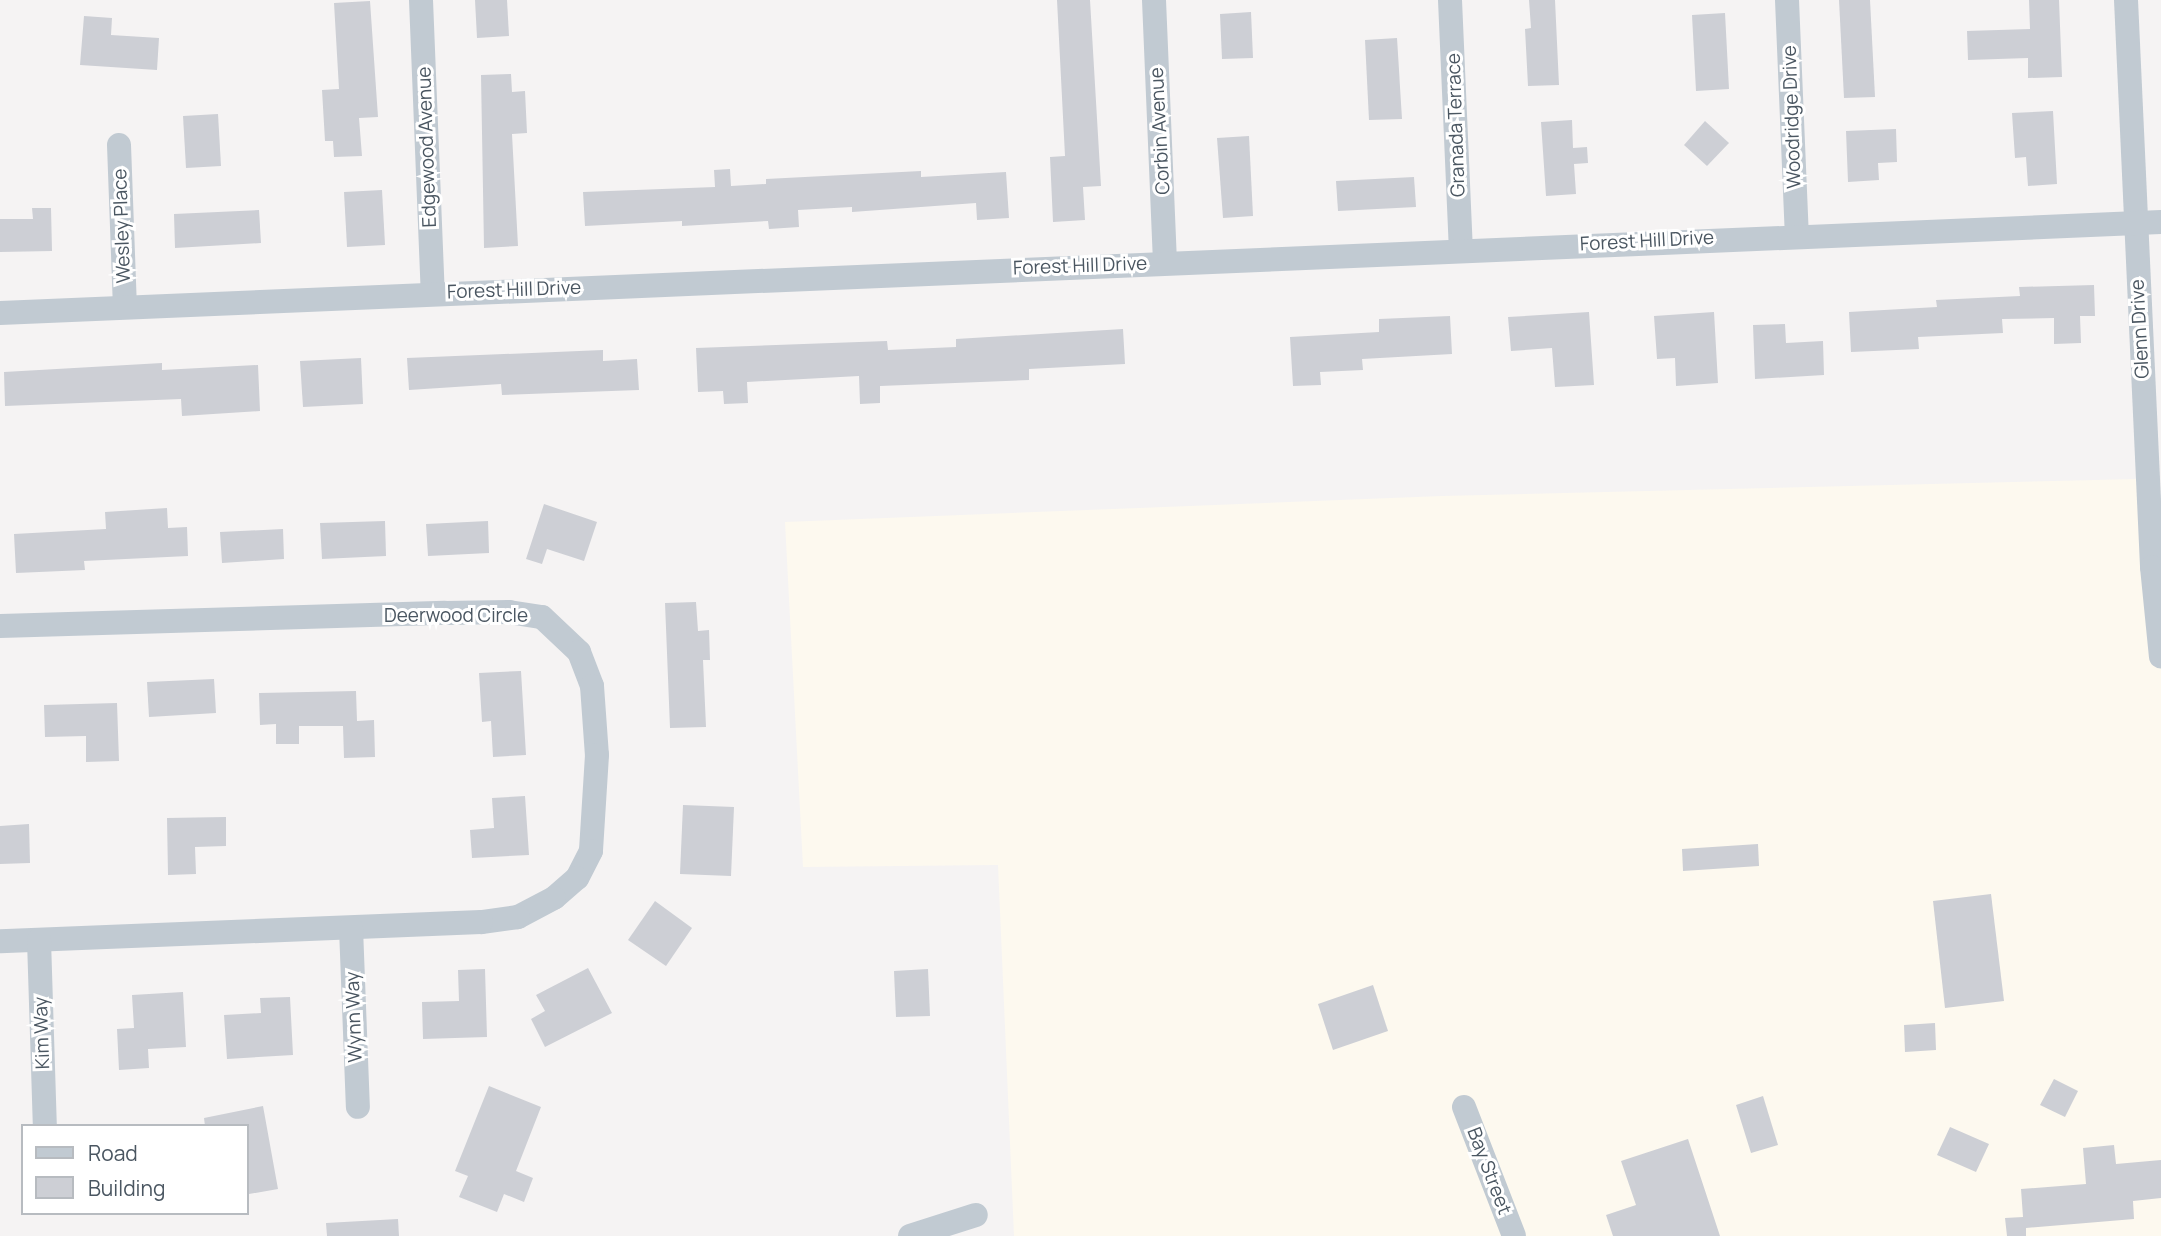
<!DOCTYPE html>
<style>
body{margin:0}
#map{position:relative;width:2161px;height:1236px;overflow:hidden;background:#f5f3f3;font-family:Manrope,sans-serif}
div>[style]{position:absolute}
.commercial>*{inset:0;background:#fdf9ef}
.building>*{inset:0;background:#cdcfd5}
.minor>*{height:24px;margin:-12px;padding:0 12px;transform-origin:12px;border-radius:12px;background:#c1cad2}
span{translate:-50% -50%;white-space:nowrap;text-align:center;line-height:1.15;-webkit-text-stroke:6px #fff;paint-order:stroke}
.street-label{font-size:19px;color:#4a5661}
.legend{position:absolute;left:21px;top:1124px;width:228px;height:91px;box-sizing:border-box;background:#fff;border:2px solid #b7bbc0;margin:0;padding:9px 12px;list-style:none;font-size:21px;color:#4a5661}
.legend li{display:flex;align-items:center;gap:14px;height:35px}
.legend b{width:35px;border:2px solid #b7bbc0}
</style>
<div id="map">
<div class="commercial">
<i style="clip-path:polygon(2138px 479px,2161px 663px,2161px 1236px,1014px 1236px,998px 865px,803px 867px,785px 522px,1442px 496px)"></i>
</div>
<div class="building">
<i style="clip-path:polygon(475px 0,507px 0,509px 36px,477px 38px)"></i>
<i style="clip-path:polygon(1057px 0,1090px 0,1101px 186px,1083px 187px,1085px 220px,1053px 222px,1050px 157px,1065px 156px)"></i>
<i style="clip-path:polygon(1529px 0,1555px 0,1559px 85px,1528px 86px,1525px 29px,1531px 28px)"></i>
<i style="clip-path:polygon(1839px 0,1870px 0,1875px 97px,1844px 98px)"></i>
<i style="clip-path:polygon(2029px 0,2059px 0,2062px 77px,2028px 78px,2028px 58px,1968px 60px,1967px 31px,2030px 29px)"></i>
<i style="clip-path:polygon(370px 1px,378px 117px,359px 118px,362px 156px,334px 157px,333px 141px,325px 141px,322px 90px,339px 89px,334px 3px)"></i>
<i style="clip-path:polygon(1251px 12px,1253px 58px,1222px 59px,1220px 14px)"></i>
<i style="clip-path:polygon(1725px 13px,1729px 89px,1696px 91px,1692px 15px)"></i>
<i style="clip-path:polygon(84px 16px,112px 18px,111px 35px,159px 38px,157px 70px,80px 65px)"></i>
<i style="clip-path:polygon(1397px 38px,1402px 119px,1369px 120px,1365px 40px)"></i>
<i style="clip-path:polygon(511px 74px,512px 92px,525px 91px,527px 133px,512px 134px,518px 246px,484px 248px,481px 75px)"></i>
<i style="clip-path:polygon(2053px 111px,2057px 184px,2028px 186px,2026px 157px,2015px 158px,2012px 113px)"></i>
<i style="clip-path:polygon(218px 114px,221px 166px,186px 168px,183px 116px)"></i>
<i style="clip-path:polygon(1572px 120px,1573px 148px,1587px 147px,1588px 163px,1574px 164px,1576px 194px,1546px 196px,1541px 122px)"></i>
<i style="clip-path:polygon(1705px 121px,1729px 143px,1707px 166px,1684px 145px)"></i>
<i style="clip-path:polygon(1896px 129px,1897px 162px,1878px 163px,1879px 180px,1848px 182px,1846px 131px)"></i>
<i style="clip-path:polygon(1249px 136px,1253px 216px,1223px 218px,1217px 138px)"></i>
<i style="clip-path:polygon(730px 169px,731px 186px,766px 184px,766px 179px,921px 171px,921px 177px,1006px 172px,1009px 218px,977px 220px,976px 203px,852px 212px,852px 207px,798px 210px,799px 227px,769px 229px,768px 221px,682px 226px,682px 221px,585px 226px,583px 192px,715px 187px,714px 170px)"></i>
<i style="clip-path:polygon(1414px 177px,1416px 207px,1338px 211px,1336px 181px)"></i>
<i style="clip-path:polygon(382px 190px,385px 245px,347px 247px,344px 192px)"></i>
<i style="clip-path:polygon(32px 208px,51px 208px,52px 251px,0 252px,0 219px,33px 219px)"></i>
<i style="clip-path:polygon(259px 210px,261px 243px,175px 248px,174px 214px)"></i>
<i style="clip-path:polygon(2094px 285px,2095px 316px,2080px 316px,2081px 343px,2054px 344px,2054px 318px,2002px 319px,2003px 333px,1918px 337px,1919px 349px,1851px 352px,1849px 312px,1937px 307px,1936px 300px,2020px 296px,2019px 287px)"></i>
<i style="clip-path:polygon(1589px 312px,1594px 385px,1555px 387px,1552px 348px,1511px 351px,1508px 317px)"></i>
<i style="clip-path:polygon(1714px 312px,1718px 383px,1676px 386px,1675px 358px,1657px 359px,1654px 316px)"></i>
<i style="clip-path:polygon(1450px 316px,1452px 354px,1362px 359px,1363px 370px,1320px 372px,1321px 385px,1293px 386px,1290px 337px,1379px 332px,1379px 319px)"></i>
<i style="clip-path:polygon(1785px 324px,1786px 343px,1823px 341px,1824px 375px,1755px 379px,1753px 325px)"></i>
<i style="clip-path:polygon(1123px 329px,1125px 364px,1029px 369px,1029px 380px,880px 386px,880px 403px,860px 404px,859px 376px,747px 382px,748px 403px,724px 404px,723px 391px,698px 392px,696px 348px,887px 341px,888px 350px,956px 347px,956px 339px)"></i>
<i style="clip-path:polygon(603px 350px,603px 361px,637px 359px,639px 390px,502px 395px,501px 384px,409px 390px,407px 358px)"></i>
<i style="clip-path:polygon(361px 358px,363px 404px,303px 407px,300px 361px)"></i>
<i style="clip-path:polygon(162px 363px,162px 370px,258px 365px,260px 411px,182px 416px,181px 399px,5px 406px,4px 372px)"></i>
<i style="clip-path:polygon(544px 504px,597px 522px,584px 561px,547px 549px,542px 564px,526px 559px)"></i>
<i style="clip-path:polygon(167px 508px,168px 528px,187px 527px,188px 556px,84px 561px,85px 570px,16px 573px,14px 534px,106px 529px,105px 512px)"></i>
<i style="clip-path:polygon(385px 521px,386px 556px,322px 559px,320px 523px)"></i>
<i style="clip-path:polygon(488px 521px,489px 553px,428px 556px,426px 524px)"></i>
<i style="clip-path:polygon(283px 529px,284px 559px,222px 563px,220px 532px)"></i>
<i style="clip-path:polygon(696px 602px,698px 631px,709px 630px,710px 660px,703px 660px,706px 727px,670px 728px,665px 603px)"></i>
<i style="clip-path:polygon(521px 671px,526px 755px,493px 757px,491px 721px,482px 722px,479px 673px)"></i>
<i style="clip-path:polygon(214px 679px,216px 713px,149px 717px,147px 682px)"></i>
<i style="clip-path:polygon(356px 691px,357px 721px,374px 720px,375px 757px,344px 758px,343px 726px,299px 726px,299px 744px,276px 744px,276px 724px,260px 725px,259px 693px)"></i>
<i style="clip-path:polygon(117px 703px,119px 761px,86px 762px,86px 736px,45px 737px,44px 705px)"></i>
<i style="clip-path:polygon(525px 796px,529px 855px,472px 858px,470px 830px,494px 828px,492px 798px)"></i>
<i style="clip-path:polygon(683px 805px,734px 807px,731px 876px,680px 874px)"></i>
<i style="clip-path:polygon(226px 817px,226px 846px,195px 847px,196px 874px,168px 875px,167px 818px)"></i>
<i style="clip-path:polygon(29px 824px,30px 863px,0 864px,0 826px)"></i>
<i style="clip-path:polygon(1758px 844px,1759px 866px,1683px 871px,1682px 849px)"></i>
<i style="clip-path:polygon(1991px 894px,2004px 1001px,1945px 1008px,1933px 901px)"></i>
<i style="clip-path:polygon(655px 901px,692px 928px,666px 966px,628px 940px)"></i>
<i style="clip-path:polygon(588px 968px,612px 1013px,545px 1047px,531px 1019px,545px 1011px,536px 995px)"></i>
<i style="clip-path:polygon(485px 969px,487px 1037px,423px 1039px,422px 1002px,459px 1001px,458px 970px)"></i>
<i style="clip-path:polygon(928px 969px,930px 1016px,896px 1017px,894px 971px)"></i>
<i style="clip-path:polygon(1373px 985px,1388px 1031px,1333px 1050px,1318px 1004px)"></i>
<i style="clip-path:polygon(183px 992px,186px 1047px,148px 1049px,149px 1068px,119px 1070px,117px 1029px,134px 1028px,132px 995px)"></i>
<i style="clip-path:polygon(290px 997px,293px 1055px,227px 1059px,224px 1015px,261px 1013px,260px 998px)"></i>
<i style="clip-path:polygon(1935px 1023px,1936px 1050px,1905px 1052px,1904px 1025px)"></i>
<i style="clip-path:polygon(2054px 1079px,2078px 1091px,2065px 1117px,2040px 1105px)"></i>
<i style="clip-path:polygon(489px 1086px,541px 1107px,516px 1171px,533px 1178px,524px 1202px,504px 1194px,497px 1212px,459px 1197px,468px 1176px,455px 1171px)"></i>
<i style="clip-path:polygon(1763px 1096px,1778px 1145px,1751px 1153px,1736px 1105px)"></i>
<i style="clip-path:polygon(263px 1106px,278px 1189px,249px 1194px,247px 1126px,205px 1126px,204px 1118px)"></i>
<i style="clip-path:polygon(1950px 1127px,1989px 1144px,1976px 1172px,1937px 1155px)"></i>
<i style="clip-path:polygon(1688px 1139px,1720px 1236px,1613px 1236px,1606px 1215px,1636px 1205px,1621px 1161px)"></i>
<i style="clip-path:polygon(2114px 1145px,2116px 1164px,2161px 1160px,2161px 1198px,2133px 1201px,2134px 1219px,2026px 1228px,2026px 1236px,2007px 1236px,2005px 1218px,2023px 1217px,2021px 1189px,2086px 1184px,2083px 1148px)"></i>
<i style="clip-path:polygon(398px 1219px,399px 1236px,327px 1236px,326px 1223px)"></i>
</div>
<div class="minor">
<i style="left:421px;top:0;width:294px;rotate:87.7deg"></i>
<i style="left:1154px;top:0;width:263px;rotate:87.6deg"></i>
<i style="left:1450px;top:0;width:249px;rotate:87.5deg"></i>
<i style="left:1787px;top:0;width:234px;rotate:87.6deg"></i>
<i style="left:2126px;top:0;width:568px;rotate:87.37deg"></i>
<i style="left:2152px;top:567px;width:90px;rotate:84.3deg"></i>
<i style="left:119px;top:145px;width:161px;rotate:87.9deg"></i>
<i style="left:0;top:313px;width:2163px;rotate:-2.41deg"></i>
<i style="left:0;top:626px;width:445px;rotate:-1.7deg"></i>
<i style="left:445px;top:613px;width:64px;rotate:-0.9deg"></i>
<i style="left:509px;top:612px;width:33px;rotate:9deg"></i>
<i style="left:542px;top:617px;width:51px;rotate:43.4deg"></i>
<i style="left:579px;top:652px;width:36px;rotate:69deg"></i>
<i style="left:592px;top:686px;width:69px;rotate:85.9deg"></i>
<i style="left:597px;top:755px;width:96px;rotate:93.6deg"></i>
<i style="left:591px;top:851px;width:30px;rotate:117deg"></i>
<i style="left:577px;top:878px;width:30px;rotate:139deg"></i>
<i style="left:554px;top:898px;width:41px;rotate:152.2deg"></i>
<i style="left:518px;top:917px;width:37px;rotate:172deg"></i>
<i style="left:481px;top:922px;width:481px;rotate:177.7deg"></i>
<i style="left:351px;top:928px;width:179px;rotate:87.8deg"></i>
<i style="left:39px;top:940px;width:186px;rotate:88.2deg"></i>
<i style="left:1464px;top:1107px;width:138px;rotate:68.8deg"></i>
<i style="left:910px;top:1236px;width:69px;rotate:-17.7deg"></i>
</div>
<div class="street-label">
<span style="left:1792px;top:117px;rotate:-92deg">Woodridge Drive</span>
<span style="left:1456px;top:125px;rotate:-92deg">Granada Terrace</span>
<span style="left:1160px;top:131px;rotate:-93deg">Corbin Avenue</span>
<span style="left:427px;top:147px;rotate:-92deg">Edgewood Avenue</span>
<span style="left:122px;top:226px;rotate:-92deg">Wesley Place</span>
<span style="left:1647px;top:241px;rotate:-3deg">Forest Hill Drive</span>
<span style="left:1080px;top:266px;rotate:-2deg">Forest Hill Drive</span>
<span style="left:514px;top:290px;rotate:-2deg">Forest Hill Drive</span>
<span style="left:2140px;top:329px;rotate:-93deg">Glenn Drive</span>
<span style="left:456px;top:616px">Deerwood Circle</span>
<span style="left:354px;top:1017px;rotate:-92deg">Wynn Way</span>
<span style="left:42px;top:1033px;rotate:-92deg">Kim Way</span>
<span style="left:1489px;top:1171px;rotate:69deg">Bay Street</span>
</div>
<ul class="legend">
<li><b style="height:9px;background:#c1cad2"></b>Road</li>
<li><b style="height:19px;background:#cdcfd5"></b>Building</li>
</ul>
</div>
